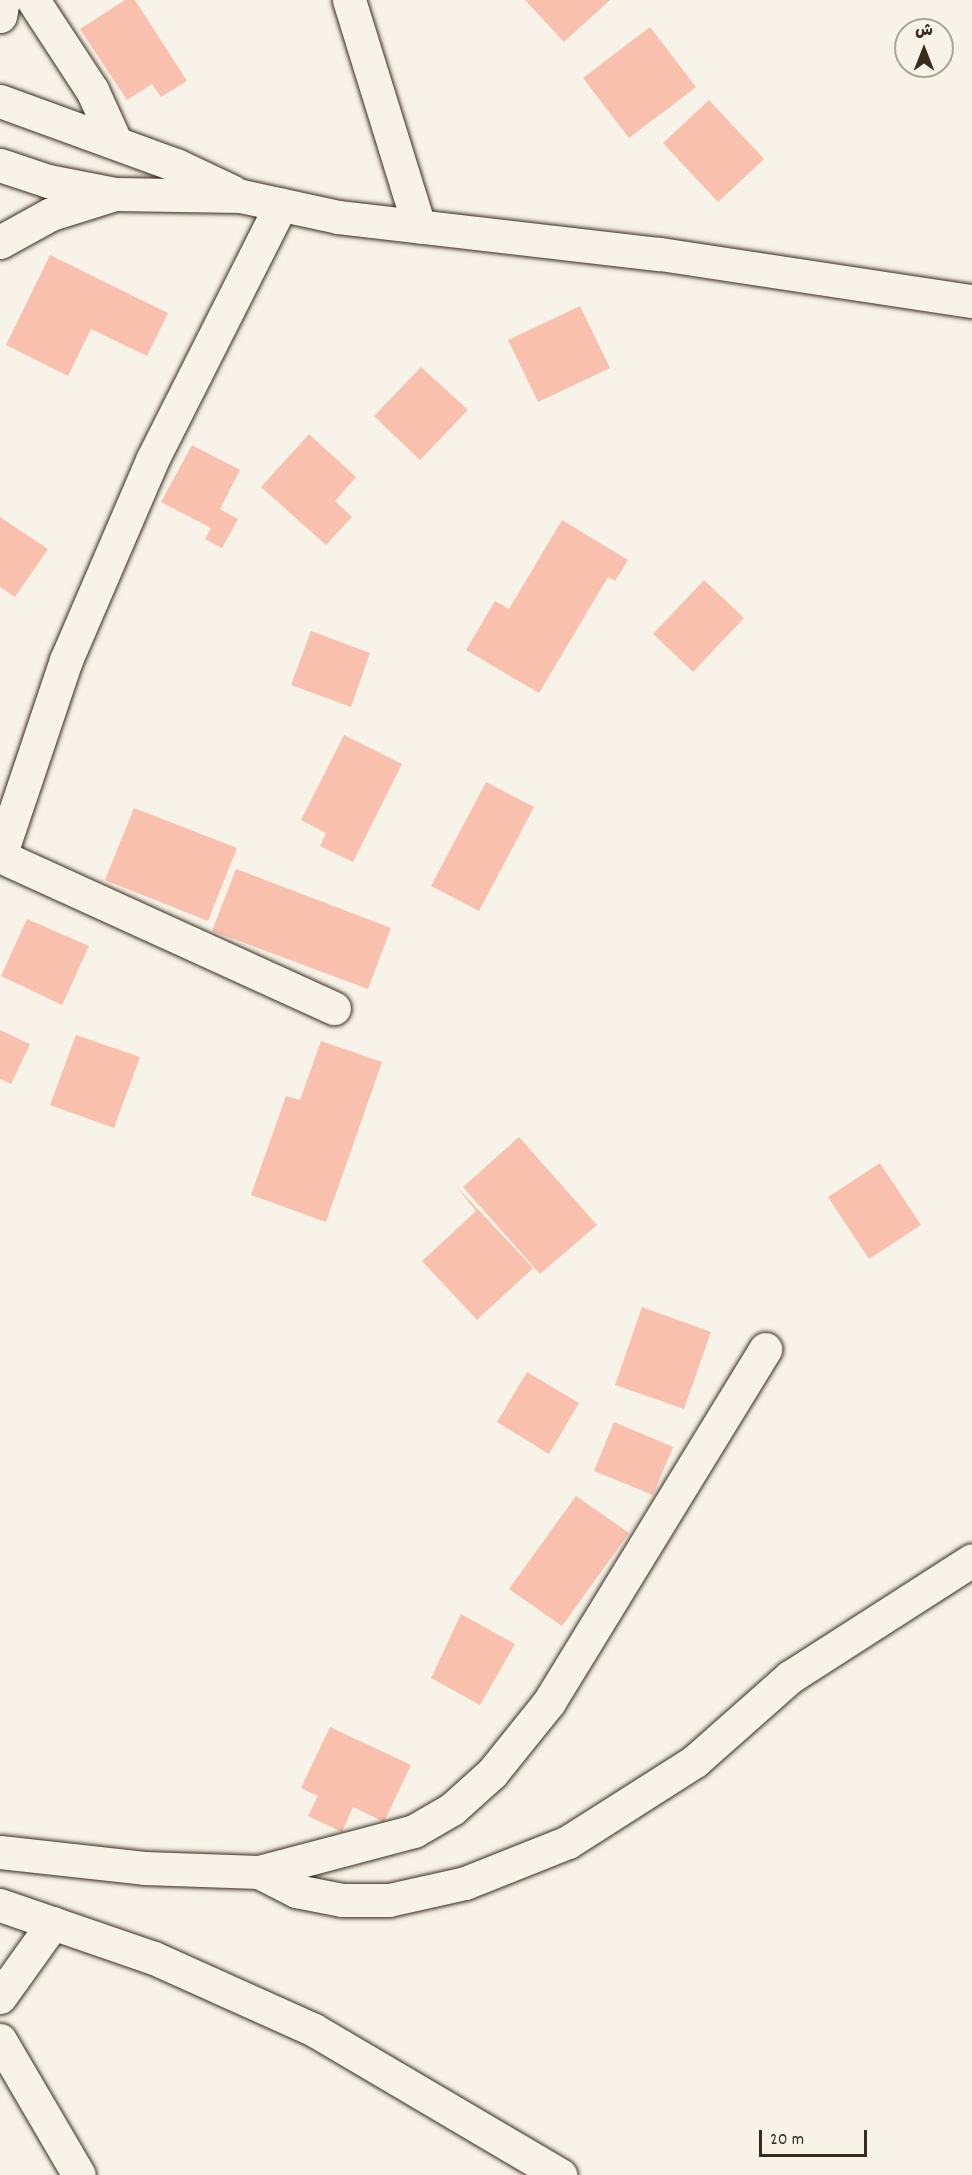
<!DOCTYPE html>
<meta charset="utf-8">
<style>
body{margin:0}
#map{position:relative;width:972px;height:2175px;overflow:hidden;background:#f7f3e8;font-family:Dekko,"Playpen Sans Arabic",sans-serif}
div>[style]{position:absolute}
.building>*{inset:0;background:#f9c0ad}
.roads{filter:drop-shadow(0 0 2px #3b2a1e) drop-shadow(0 0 2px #3b2a1e)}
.minor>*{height:33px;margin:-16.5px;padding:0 16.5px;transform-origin:16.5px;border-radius:16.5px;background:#f7f3e8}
.primary>*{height:33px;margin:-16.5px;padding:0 16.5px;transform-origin:16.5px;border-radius:16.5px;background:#f7f3e8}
span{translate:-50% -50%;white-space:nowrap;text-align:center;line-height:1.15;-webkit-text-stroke:6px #f7f3e8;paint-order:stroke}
.north{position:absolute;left:894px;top:18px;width:60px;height:60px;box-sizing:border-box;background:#f7f3e8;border:2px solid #aca397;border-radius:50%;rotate:0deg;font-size:16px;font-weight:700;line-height:24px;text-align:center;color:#3b2a1e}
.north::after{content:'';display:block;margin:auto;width:21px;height:27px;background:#3b2a1e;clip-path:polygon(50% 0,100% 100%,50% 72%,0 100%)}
.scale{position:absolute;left:759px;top:2130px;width:108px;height:27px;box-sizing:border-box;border:3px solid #3b2a1e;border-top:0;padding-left:8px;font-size:18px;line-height:21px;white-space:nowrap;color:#3b2a1e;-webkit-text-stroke:4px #f7f3e8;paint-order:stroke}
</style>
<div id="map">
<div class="building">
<i style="clip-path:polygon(125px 0,135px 0,187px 81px,161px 97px,152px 84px,127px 100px,80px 29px)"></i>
<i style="clip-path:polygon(525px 0,610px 0,564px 42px)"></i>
<i style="clip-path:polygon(650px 27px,696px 87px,629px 138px,583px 78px)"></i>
<i style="clip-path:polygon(709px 100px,764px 159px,718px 202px,663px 143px)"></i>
<i style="clip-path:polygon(50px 255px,168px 313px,147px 356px,91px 329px,68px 376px,6px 345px)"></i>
<i style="clip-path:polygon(580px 306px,610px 368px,538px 402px,508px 340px)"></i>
<i style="clip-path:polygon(421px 367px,468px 410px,420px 460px,374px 416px)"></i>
<i style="clip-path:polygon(309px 434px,356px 477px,335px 501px,352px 517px,326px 545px,261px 487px)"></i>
<i style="clip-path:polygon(192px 445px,240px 470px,220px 509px,238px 519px,222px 548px,205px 539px,211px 528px,161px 502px)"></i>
<i style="clip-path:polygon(0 517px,48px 549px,15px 597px,0 587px)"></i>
<i style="clip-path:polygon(562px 520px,628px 560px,615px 581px,608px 577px,539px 693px,466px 650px,495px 601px,509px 609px)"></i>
<i style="clip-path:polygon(704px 580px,744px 618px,693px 672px,653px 634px)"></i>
<i style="clip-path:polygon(311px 631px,370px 653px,351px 707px,291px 685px)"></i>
<i style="clip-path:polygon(344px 735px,402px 764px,353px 862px,320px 846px,326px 833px,301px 820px)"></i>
<i style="clip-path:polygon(486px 782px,534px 807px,479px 911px,431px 886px)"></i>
<i style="clip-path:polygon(134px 808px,237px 848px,208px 921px,105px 880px)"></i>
<i style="clip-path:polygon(236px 869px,391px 928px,368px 989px,212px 931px)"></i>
<i style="clip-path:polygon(27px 919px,89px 946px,62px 1005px,1px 976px)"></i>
<i style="clip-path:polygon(0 1030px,30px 1044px,11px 1084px,0 1079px)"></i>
<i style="clip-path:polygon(76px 1035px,140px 1057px,114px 1128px,50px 1105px)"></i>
<i style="clip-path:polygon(321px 1041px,382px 1062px,326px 1222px,251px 1195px,286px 1096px,300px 1100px)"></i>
<i style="clip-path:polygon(519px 1137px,597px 1225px,540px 1274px,463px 1187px)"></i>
<i style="clip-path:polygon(880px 1163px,921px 1225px,869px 1259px,828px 1197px)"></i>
<i style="clip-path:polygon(457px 1187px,533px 1268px,477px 1320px,422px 1261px,476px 1211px)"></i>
<i style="clip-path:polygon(642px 1307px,711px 1332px,684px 1409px,615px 1385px)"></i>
<i style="clip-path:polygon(527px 1372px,579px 1403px,549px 1454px,497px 1422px)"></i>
<i style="clip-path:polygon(614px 1422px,673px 1447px,653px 1495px,594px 1471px)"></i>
<i style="clip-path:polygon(576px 1496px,629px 1533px,562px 1626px,509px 1589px)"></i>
<i style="clip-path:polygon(461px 1614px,515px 1644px,480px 1705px,431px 1678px)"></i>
<i style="clip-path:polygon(330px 1727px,411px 1765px,384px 1822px,353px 1807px,342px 1832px,308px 1816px,318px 1796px,301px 1788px)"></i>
</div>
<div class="roads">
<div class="minor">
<i style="left:349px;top:0;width:237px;rotate:72.8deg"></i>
<i style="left:0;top:101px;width:187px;rotate:20deg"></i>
<i style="left:176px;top:165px;width:63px;rotate:25.3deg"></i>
<i style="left:0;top:165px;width:51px;rotate:18.4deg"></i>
<i style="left:48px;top:181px;width:68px;rotate:11deg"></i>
<i style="left:115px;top:194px;width:126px;rotate:0.9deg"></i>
<i style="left:241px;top:196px;width:99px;rotate:12.2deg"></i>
<i style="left:338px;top:217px;width:324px;rotate:6.6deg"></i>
<i style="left:660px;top:254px;width:316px;rotate:8.6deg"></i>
<i style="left:0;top:856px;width:207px;rotate:-71.4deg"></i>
<i style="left:66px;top:660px;width:218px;rotate:-66.7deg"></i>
<i style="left:152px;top:460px;width:286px;rotate:-63.2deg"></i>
<i style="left:0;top:856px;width:367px;rotate:24.5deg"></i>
<i style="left:0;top:1852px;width:145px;rotate:6.3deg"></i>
<i style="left:144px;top:1868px;width:115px;rotate:2deg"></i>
<i style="left:259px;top:1872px;width:42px;rotate:27.2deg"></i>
<i style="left:296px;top:1891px;width:47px;rotate:11.1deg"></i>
<i style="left:342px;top:1900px;width:47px"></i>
<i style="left:389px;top:1900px;width:78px;rotate:-12.6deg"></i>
<i style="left:465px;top:1883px;width:111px;rotate:-21.7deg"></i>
<i style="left:568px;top:1842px;width:151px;rotate:-32.5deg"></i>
<i style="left:695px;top:1761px;width:127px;rotate:-41.5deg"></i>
<i style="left:790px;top:1677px;width:216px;rotate:-32.7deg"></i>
<i style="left:259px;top:1872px;width:160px;rotate:-14.8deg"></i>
<i style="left:414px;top:1831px;width:44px;rotate:-30.1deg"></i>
<i style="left:452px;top:1809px;width:54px;rotate:-42deg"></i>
<i style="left:492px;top:1773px;width:91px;rotate:-51.2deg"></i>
<i style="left:549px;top:1702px;width:414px;rotate:-58.5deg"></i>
<i style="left:0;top:1905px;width:163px;rotate:19deg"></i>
<i style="left:154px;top:1958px;width:175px;rotate:24.2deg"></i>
<i style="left:314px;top:2030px;width:286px;rotate:30.5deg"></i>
<i style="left:0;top:1997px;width:91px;rotate:-54.4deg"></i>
<i style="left:0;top:2040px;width:156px;rotate:59.7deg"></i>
</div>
<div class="primary">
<i style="left:33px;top:0;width:108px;rotate:56.8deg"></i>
<i style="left:92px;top:90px;width:58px;rotate:65.6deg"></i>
<i style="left:0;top:16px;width:16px;rotate:-79deg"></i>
<i style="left:0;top:242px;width:58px;rotate:-28.8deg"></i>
<i style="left:51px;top:214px;width:67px;rotate:-17.4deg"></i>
</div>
</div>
<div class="north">ش</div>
<div class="scale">20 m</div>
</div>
